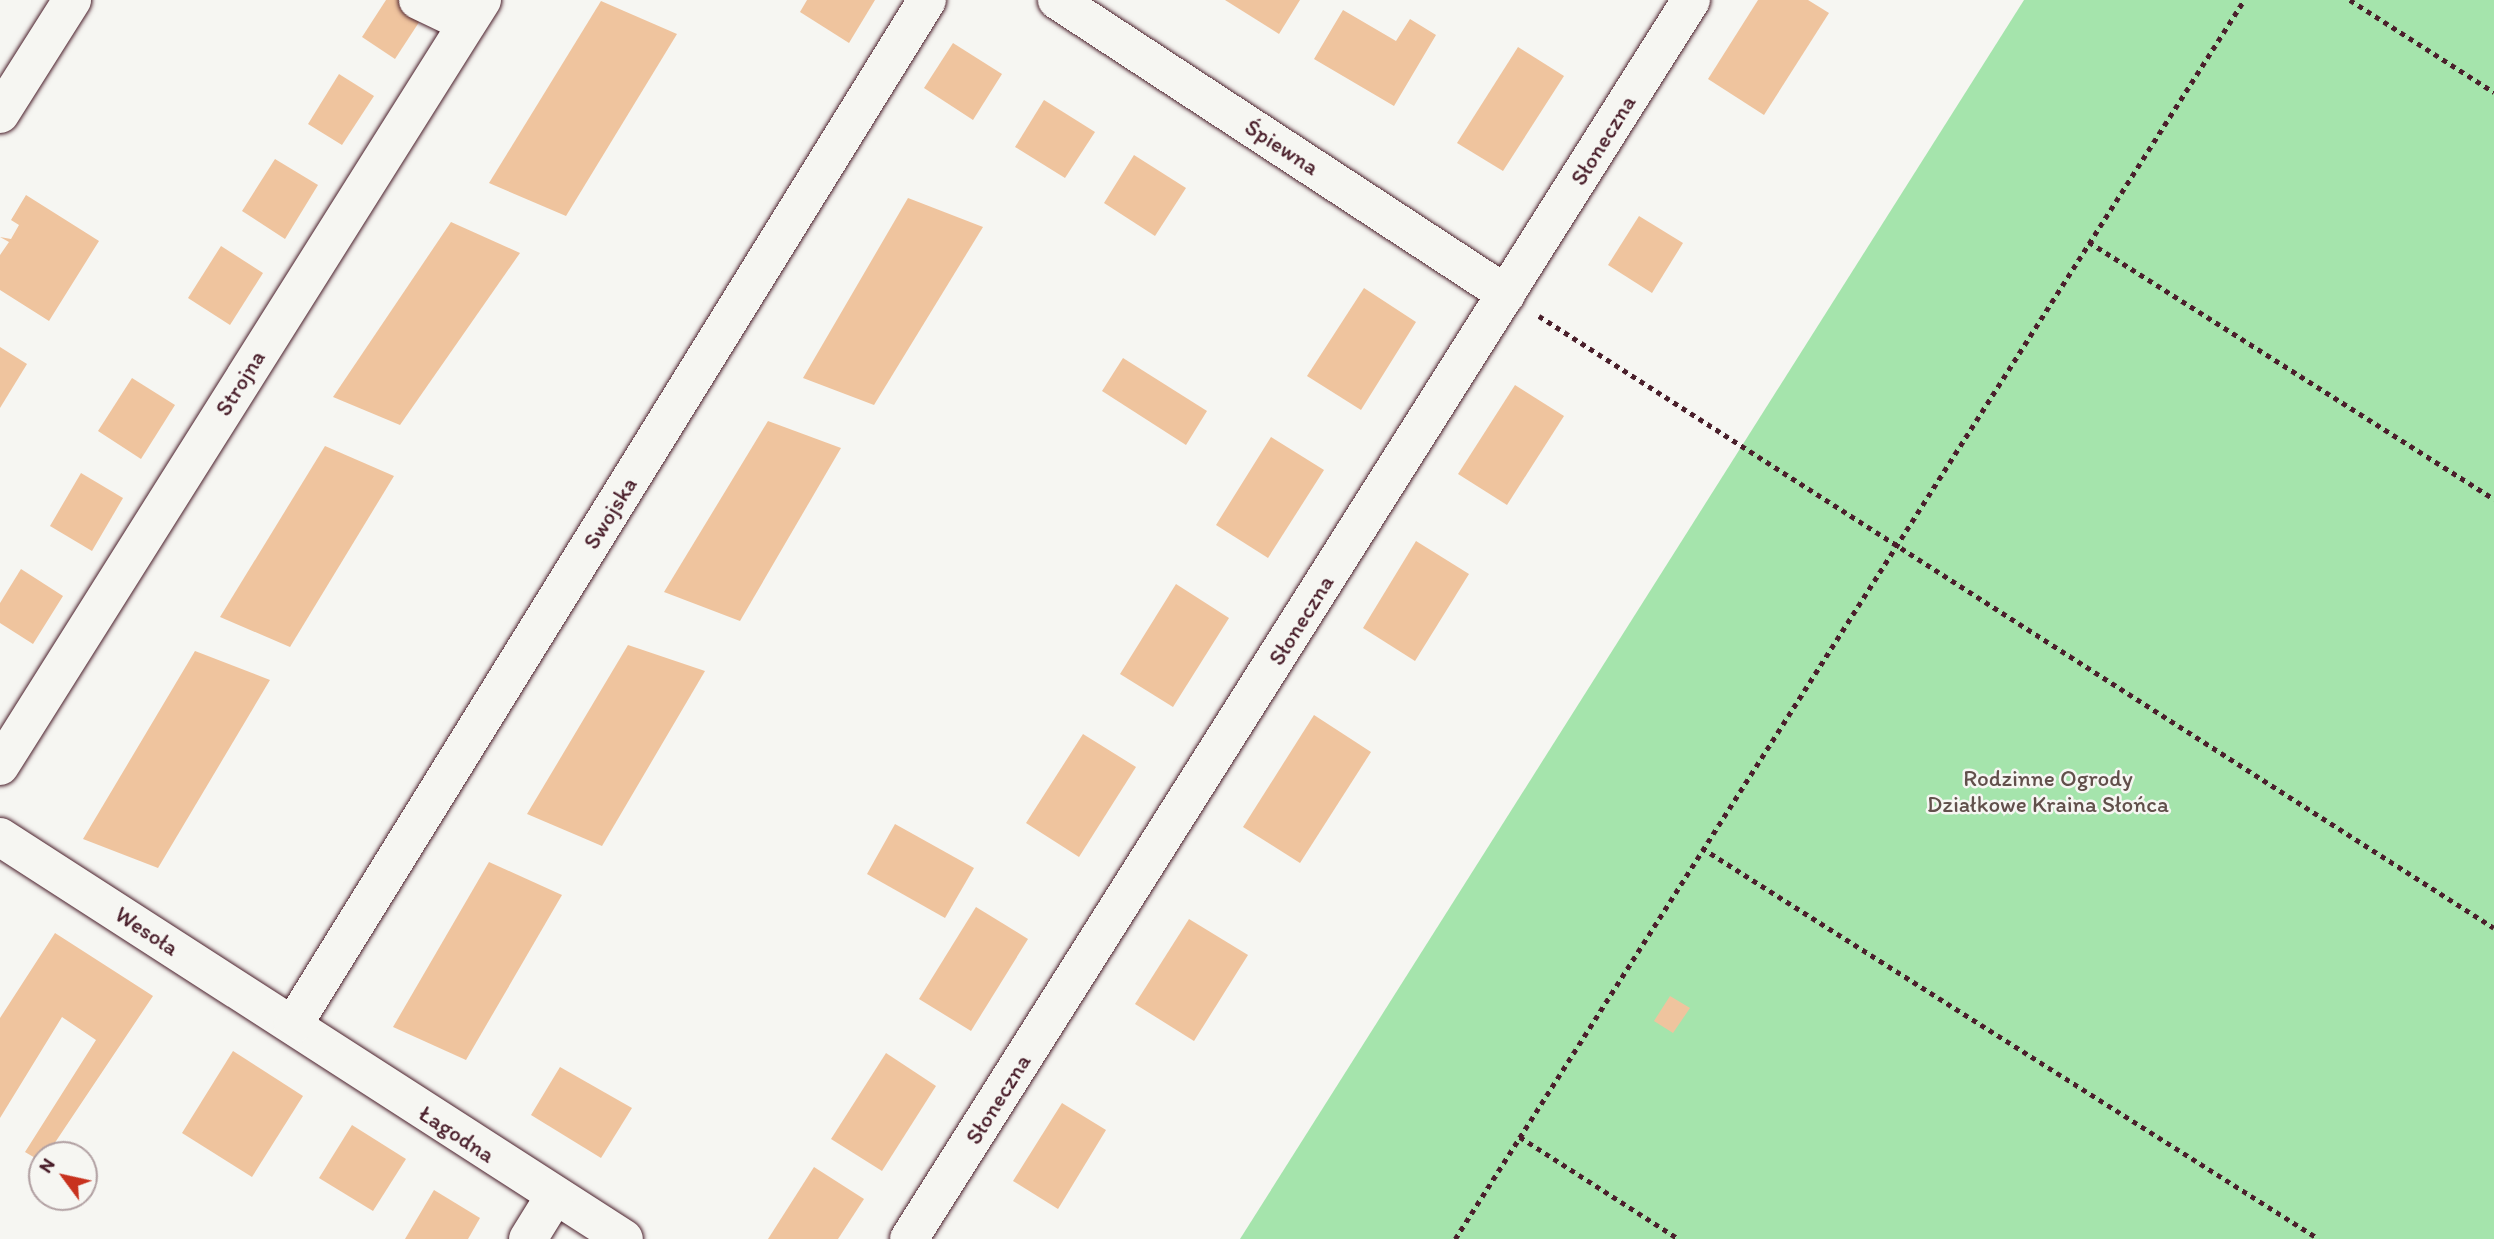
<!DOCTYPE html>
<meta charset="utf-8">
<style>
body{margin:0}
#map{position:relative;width:2494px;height:1239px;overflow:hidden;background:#f6f6f2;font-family:Itim,sans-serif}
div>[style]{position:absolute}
.green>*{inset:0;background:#a5e4ac}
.building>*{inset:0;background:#efc49e}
.path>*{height:4.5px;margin-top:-2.25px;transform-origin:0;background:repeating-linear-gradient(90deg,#4a1f2b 0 5px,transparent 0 10px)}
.roads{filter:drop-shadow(0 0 2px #4a1f2b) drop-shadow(0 0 2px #4a1f2b)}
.minor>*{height:38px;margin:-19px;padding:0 19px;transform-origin:19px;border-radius:19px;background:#f6f6f2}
span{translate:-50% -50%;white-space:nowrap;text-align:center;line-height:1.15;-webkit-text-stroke:5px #f6f6f2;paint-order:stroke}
.street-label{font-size:23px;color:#4a1f2b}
.park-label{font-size:23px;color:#61504b}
.north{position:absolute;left:28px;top:1141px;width:70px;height:70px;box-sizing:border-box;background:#f6f6f2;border:2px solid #b1a0a2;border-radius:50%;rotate:303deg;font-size:19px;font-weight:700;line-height:28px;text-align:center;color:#4a1f2b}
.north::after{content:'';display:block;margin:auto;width:24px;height:32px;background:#c8321e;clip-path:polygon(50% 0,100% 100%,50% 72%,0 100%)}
</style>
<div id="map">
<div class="green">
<i style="clip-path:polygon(2024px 0,2494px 0,2494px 1239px,1240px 1239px)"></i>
</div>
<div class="building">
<i style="clip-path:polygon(386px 0,411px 0,427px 10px,395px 59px,362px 37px)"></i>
<i style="clip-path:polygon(807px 0,875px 0,849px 43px,800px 12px)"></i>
<i style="clip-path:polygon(1225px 0,1300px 0,1279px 34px)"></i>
<i style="clip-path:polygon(1758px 0,1808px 0,1829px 13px,1764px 115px,1708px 79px)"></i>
<i style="clip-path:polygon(601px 1px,677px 34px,566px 216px,489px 183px)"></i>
<i style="clip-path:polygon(1343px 10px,1396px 41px,1410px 19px,1436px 35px,1394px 106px,1314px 59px)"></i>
<i style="clip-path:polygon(953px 43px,1002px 74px,973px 120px,924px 88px)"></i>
<i style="clip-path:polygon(1518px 47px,1564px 76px,1503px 171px,1457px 143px)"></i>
<i style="clip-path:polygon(339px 74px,374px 96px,342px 145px,308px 124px)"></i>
<i style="clip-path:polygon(1044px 100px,1095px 132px,1065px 178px,1015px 147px)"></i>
<i style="clip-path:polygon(1134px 155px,1186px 188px,1155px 236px,1104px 203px)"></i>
<i style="clip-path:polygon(275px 159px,318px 185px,285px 239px,242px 211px)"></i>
<i style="clip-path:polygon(26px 195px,99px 241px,49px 321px,0 290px,0 255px,9px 242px,0 237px,11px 239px,19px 225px,11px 220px)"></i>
<i style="clip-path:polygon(908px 198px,983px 227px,874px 405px,803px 378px)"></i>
<i style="clip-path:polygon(1639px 216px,1683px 243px,1652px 293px,1608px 265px)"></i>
<i style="clip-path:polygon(451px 222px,520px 253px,400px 425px,333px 397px)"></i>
<i style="clip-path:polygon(221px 246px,263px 273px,230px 325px,188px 298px)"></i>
<i style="clip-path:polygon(1364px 288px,1416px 322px,1361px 410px,1307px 376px)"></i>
<i style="clip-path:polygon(0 347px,27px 364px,0 408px)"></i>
<i style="clip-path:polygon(1123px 358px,1207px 411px,1186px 445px,1102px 391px)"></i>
<i style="clip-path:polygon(132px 378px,175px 405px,141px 459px,98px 431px)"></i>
<i style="clip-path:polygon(1515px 385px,1564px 416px,1507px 505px,1458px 474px)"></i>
<i style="clip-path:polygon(768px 421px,841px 448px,740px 621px,664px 592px)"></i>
<i style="clip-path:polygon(1271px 437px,1324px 470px,1268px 558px,1216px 525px)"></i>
<i style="clip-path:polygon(325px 446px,394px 476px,290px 647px,220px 617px)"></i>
<i style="clip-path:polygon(81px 473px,123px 498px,92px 551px,50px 526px)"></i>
<i style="clip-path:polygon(1416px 541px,1469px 574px,1415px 661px,1363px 628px)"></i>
<i style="clip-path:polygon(21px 569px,63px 596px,33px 644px,0 623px,0 603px)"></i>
<i style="clip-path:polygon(1176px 584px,1229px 618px,1173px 707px,1120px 674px)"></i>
<i style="clip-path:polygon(628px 645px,705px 671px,602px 846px,527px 814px)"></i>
<i style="clip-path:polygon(195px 651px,270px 680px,158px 868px,83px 839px)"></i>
<i style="clip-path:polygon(1314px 715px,1371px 752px,1300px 863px,1243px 827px)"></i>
<i style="clip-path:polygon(1083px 734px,1136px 767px,1079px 857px,1026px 823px)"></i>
<i style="clip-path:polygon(895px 824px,974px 868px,945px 918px,867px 874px)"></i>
<i style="clip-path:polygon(489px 862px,562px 895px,466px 1060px,393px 1027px)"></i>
<i style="clip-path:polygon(976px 907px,1028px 939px,971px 1031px,919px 999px)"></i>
<i style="clip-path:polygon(1189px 919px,1248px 955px,1194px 1041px,1135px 1004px)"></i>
<i style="clip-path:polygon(55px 933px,153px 996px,42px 1162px,25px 1152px,96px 1040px,62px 1017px,0 1118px,0 1018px)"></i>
<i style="clip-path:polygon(1670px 996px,1690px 1008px,1673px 1033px,1654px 1021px)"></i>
<i style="clip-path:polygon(233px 1051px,303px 1096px,252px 1177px,182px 1133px)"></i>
<i style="clip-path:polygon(886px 1053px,936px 1086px,882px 1171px,831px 1139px)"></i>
<i style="clip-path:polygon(560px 1067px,632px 1108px,601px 1158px,531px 1115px)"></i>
<i style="clip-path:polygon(1062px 1103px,1106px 1130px,1058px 1209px,1013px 1181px)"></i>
<i style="clip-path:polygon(352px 1125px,406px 1159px,373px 1211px,319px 1178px)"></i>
<i style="clip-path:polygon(814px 1167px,864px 1199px,838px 1239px,768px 1239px)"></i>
<i style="clip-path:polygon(434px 1190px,480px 1218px,468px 1239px,405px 1239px)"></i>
</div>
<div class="path">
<i style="left:2350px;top:0;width:171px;rotate:32.6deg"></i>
<i style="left:2089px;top:242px;width:480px;rotate:32.4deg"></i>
<i style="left:1539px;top:316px;width:1134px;rotate:32.65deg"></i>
<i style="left:1702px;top:848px;width:730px;rotate:32.36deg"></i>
<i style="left:1520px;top:1137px;width:189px;rotate:32.7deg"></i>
<i style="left:1455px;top:1239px;width:1469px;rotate:-57.51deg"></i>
</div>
<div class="roads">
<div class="minor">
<i style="left:418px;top:0;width:53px;rotate:25.6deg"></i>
<i style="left:1057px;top:0;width:537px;rotate:33.22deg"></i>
<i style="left:0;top:114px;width:135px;rotate:-57.7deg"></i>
<i style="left:0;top:766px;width:905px;rotate:-57.82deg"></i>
<i style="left:0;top:837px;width:742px;rotate:32.79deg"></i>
<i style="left:293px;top:1025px;width:1205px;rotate:-58.26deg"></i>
<i style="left:528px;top:1239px;width:49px;rotate:-58.2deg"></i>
<i style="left:909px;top:1239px;width:1465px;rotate:-57.74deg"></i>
</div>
</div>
<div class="street-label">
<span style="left:1603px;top:140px;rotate:-58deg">Słoneczna</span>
<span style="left:1282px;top:147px;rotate:33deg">Śpiewna</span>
<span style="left:240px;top:383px;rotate:-58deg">Strojna</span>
<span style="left:610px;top:513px;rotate:-58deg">Swojska</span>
<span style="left:1301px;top:620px;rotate:-58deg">Słoneczna</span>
<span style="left:147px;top:931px;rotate:33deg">Wesoła</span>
<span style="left:998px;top:1099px;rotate:-58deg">Słoneczna</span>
<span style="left:457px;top:1134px;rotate:33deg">Łagodna</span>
</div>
<div class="park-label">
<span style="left:2048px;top:791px">Rodzinne Ogrody<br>Działkowe Kraina Słońca</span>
</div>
<div class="north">N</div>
</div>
